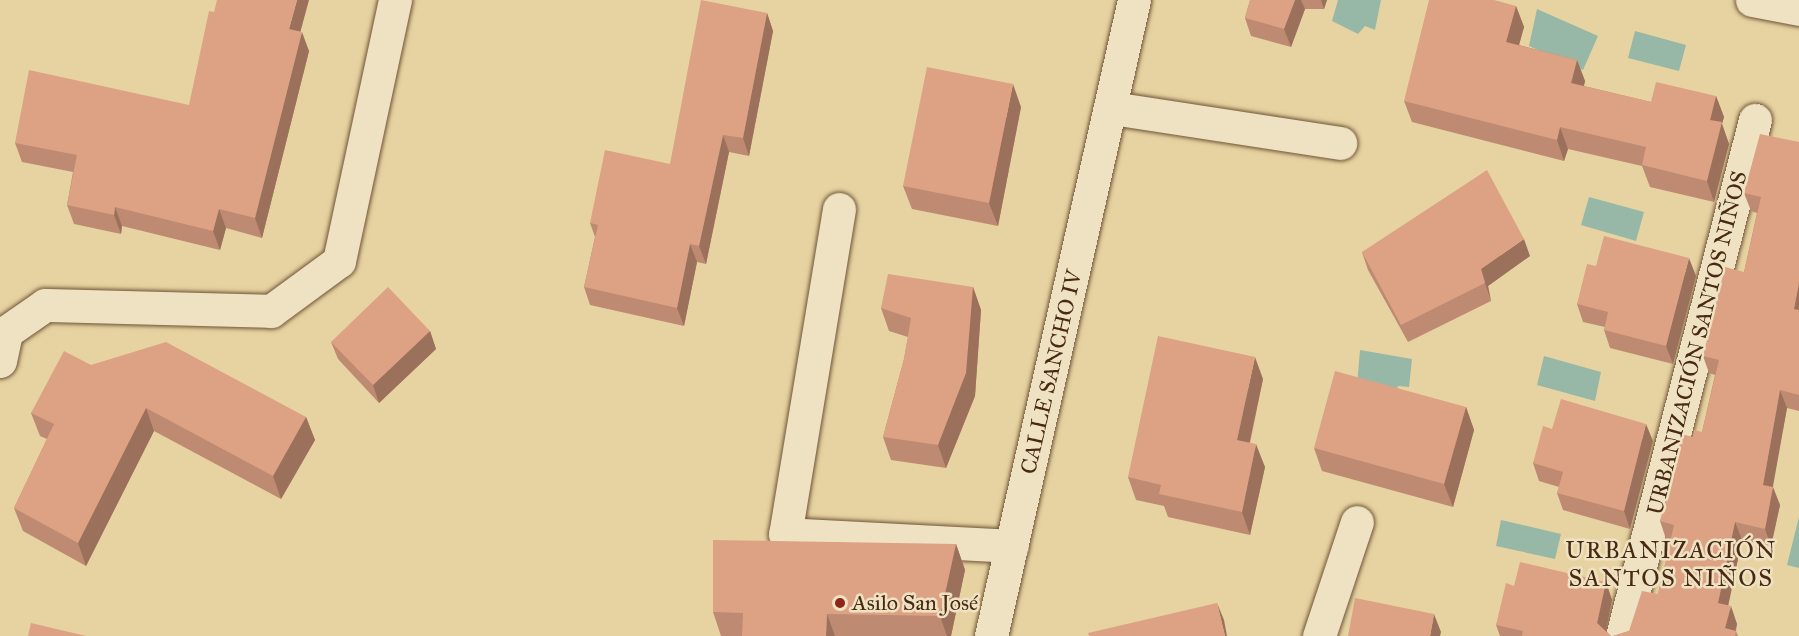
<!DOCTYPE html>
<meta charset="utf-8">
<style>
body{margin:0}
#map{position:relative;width:1799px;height:636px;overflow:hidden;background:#e7d3a1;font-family:"IM FELL Great Primer",serif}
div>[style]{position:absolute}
.water>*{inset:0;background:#97b8a6}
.roads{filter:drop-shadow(0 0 2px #705437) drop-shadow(0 0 2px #705437)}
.street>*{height:33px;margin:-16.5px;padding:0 16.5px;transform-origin:16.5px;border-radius:16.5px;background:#efe2c2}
.wall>*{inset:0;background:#be8a72}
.shaded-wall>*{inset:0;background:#9b715c}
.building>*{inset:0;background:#dda184}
.dots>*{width:16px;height:16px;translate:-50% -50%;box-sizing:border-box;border:3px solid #efe2c2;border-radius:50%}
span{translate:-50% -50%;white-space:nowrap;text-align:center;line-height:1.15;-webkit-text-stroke:5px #efe2c2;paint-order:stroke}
.street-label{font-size:22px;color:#482914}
.poi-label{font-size:22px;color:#482914}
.left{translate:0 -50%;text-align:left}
.neighbourhood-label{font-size:24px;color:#482914;letter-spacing:1.5px}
</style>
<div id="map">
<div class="water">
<i style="clip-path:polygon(1338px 0,1381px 0,1375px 30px,1365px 26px,1358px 34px,1332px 21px)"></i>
<i style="clip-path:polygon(1537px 9px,1598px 36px,1583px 70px,1529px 46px)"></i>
<i style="clip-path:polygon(1635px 31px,1686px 45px,1679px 71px,1628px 58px)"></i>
<i style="clip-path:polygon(1589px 197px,1644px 212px,1636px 241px,1581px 225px)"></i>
<i style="clip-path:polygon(1360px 350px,1412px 359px,1409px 387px,1398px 386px,1395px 397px,1357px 385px)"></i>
<i style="clip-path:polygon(1544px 356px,1601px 372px,1595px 401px,1537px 385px)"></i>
<i style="clip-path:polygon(1799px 517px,1799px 568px,1787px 565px)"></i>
<i style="clip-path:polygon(1501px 520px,1561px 534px,1555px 559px,1496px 546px)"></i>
</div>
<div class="roads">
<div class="street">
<i style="left:1752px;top:0;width:48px;rotate:10.8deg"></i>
<i style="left:1112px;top:108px;width:231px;rotate:8.7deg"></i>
<i style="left:839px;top:209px;width:329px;rotate:99.4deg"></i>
<i style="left:785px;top:534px;width:227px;rotate:3deg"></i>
<i style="left:0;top:361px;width:30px;rotate:-78deg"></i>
<i style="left:6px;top:332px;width:47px;rotate:-34.7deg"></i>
<i style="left:45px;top:305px;width:226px;rotate:1.5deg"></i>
<i style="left:271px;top:311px;width:84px;rotate:-36.3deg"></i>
<i style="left:339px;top:261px;width:267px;rotate:-77.9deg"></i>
<i style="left:991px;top:636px;width:652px;rotate:-77.33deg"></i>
<i style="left:1319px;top:636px;width:120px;rotate:-71.6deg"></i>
<i style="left:1622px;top:636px;width:533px;rotate:-75.55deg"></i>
</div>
</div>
<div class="wall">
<i style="clip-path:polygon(1250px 0,1327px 0,1324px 9px,1305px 9px,1291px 47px,1251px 36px,1245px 18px)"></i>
<i style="clip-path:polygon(1516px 6px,1524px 27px,1519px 45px,1577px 60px,1585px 81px,1584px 86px,1651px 102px,1716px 96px,1724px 117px,1722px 124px,1729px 144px,1714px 202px,1650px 187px,1642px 166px,1568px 149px,1564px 161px,1412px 122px,1404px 101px)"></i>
<i style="clip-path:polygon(767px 13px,773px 31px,749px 156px,729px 152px,706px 264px,697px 262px,684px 326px,590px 305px,584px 287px,595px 237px,590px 223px,670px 164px)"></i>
<i style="clip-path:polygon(300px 31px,309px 51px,262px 238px,226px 228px,220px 250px,122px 226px,121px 234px,74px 224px,67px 205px,73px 172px,22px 162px,15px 143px,189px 105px)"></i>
<i style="clip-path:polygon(1021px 107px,998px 226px,912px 209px,903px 186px)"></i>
<i style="clip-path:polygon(1799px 142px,1799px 411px,1787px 408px,1772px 487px,1780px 505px,1771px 546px,1742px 540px,1728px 605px,1737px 624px,1736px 631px,1738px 636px,1613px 636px,1629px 631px,1658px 594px,1671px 540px,1666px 539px,1660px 521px,1693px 437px,1702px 432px,1715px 375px,1709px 373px,1703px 356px,1744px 272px,1757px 213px,1751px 211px,1744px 193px)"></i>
<i style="clip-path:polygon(1362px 252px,1530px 256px,1488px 286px,1491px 301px,1408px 342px,1368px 270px)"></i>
<i style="clip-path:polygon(1596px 266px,1696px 276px,1673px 364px,1610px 348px,1604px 330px,1605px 327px,1583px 322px,1577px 304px)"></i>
<i style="clip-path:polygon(973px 287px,981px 310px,975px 396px,946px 468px,891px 460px,883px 437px,904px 359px,908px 337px,889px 331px,881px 308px)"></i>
<i style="clip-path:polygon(430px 331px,436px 349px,379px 403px,338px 359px,331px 342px)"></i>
<i style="clip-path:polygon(91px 365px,306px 417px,315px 440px,281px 499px,154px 431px,86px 566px,23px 531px,14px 508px,47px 439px,40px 436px,31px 413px)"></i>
<i style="clip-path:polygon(1263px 379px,1250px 443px,1265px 467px,1250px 535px,1168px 517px,1164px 506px,1136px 500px,1128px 477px)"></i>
<i style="clip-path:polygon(1466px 407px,1474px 430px,1453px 507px,1322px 471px,1314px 448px)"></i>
<i style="clip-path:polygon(1552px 429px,1653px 441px,1630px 529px,1563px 510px,1557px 493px,1559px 487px,1539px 481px,1533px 463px)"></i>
<i style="clip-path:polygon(956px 544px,965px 570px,951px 636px,721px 636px,713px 612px)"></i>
<i style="clip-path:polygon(1606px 582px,1612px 600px,1606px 631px,1611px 636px,1500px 636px,1496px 625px,1514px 586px)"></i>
</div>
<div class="shaded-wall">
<i style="clip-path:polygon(297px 0,309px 0,296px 48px,289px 29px)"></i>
<i style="clip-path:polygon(1295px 0,1301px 0,1305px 9px,1291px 47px,1284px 29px)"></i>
<i style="clip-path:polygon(1321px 0,1327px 0,1324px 9px)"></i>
<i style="clip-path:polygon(1516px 6px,1524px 27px,1514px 63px,1506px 42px)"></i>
<i style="clip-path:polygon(767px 13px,773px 31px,749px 156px,743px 138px)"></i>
<i style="clip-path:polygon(302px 32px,309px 51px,262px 238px,255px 218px)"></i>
<i style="clip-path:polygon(1577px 60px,1585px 81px,1579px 105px,1571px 83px)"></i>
<i style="clip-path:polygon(1013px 84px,1021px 107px,998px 226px,989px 203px)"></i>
<i style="clip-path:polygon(1716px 96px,1724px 117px,1722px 124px,1729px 144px,1714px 202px,1707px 181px,1710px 120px)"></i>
<i style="clip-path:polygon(1560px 127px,1568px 149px,1564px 161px,1557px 140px)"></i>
<i style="clip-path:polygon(723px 135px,729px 152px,706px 264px,699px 246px)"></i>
<i style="clip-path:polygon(115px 207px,122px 226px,121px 234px,114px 215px)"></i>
<i style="clip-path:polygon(219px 209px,226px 228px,220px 250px,213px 231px)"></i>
<i style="clip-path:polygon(1524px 239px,1530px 256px,1488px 286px,1491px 301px,1485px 283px,1481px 269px)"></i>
<i style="clip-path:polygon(690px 244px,697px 262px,684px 326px,677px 308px)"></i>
<i style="clip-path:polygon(1689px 258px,1696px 276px,1673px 364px,1666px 346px)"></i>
<i style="clip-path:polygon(1799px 283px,1799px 323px,1794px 309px)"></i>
<i style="clip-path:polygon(973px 287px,981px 310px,975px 396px,946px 468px,938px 445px)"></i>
<i style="clip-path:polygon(430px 331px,436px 349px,379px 403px,373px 385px)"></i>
<i style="clip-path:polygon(1255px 357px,1263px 379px,1245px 463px,1237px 440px)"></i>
<i style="clip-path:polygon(1780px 390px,1787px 408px,1770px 503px,1763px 485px)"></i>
<i style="clip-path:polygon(1466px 407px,1474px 430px,1453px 507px,1444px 484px)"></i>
<i style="clip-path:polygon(146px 408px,154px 431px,86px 566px,78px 543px)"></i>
<i style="clip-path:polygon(306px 417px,315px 440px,281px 499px,273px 476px)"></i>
<i style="clip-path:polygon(1646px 424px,1653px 441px,1630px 529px,1624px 511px)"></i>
<i style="clip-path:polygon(1256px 444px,1265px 467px,1250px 535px,1242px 512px)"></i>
<i style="clip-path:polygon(1773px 487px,1780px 505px,1771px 546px,1765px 529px)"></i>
<i style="clip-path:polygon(1735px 522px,1742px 540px,1725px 621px,1718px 603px)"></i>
<i style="clip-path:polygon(956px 544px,965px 570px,951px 636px,947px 636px,940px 616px)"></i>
<i style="clip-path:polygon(1606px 582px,1612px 600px,1605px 636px,1597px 623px)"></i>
<i style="clip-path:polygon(1217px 603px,1224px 620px,1227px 636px,1225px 636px)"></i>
<i style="clip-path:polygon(1731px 606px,1737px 624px,1734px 636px,1725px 628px)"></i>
<i style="clip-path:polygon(827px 614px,835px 636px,826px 636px)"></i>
<i style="clip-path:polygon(1434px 614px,1441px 632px,1440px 636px,1430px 636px)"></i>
</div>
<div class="building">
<i style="clip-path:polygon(217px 0,297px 0,289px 29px,302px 32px,255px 218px,219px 209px,213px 231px,115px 207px,114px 215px,67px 205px,77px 155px,15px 143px,29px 70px,189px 105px,209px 11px,214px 12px)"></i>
<i style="clip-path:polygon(701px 0,767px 13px,743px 138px,723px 135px,699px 246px,690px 244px,677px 308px,584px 287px,598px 225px,590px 223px,605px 150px,670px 164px)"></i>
<i style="clip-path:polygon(1250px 0,1295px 0,1284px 29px,1245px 18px)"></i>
<i style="clip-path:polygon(1429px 0,1494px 0,1516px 6px,1506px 42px,1577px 60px,1571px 83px,1651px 102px,1656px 82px,1716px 96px,1710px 120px,1722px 122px,1707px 181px,1642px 165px,1646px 147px,1560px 127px,1557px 140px,1404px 101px)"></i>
<i style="clip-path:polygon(927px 67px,1013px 84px,989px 203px,903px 186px)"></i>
<i style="clip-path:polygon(1760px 134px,1799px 142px,1799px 283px,1794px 309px,1799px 310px,1799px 395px,1780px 390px,1763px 485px,1773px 487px,1765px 529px,1735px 522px,1718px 603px,1731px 606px,1725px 628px,1736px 631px,1735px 636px,1613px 636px,1629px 631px,1642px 591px,1658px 594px,1674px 525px,1660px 521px,1682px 434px,1693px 437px,1694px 430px,1702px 432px,1719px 360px,1703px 356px,1725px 267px,1744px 272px,1761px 197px,1744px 193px)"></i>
<i style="clip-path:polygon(1487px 170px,1524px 239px,1481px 269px,1485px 283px,1401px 325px,1362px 252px)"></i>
<i style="clip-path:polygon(1604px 236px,1689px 258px,1666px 346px,1604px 330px,1608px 312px,1577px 304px,1587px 264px,1596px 266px)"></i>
<i style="clip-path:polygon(888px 274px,973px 287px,966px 373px,938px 445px,883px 437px,904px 359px,911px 318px,881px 308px)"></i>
<i style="clip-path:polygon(388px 287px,430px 331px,373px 385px,331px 342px)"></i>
<i style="clip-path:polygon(1158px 336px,1255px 357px,1237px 440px,1256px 444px,1242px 512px,1159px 494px,1161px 485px,1128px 477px)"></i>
<i style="clip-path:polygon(166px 342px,306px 417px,273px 476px,146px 408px,78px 543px,14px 508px,54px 424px,31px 413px,64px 351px,91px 365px)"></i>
<i style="clip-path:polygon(1335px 371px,1466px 407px,1444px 484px,1314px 448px)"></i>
<i style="clip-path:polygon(1561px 399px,1646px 424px,1624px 511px,1557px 493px,1563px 472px,1533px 463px,1543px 426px,1552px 429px)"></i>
<i style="clip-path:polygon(713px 540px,956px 544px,940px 616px,827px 614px,826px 636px,742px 636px,743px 613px,713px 612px)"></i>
<i style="clip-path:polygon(1520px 562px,1606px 582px,1597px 623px,1611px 636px,1522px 636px,1523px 631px,1496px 625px,1506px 583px,1514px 586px)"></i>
<i style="clip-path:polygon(1355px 598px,1434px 614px,1430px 636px,1348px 636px)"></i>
<i style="clip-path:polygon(1217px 603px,1225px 636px,1089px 636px,1088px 633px)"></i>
<i style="clip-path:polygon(31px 623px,86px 636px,28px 636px)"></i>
</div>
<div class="dots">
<i style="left:840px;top:603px;background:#8f2418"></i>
</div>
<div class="street-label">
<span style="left:1697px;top:343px;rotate:-76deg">URBANIZACIÓN SANTOS NIÑOS</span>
<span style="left:1051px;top:372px;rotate:-77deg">CALLE SANCHO IV</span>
</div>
<div class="poi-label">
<span class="left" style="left:852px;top:603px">Asilo San José</span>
</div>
<div class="neighbourhood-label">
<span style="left:1671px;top:565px">URBANIZACIÓN<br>SANTOS NIÑOS</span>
</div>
</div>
